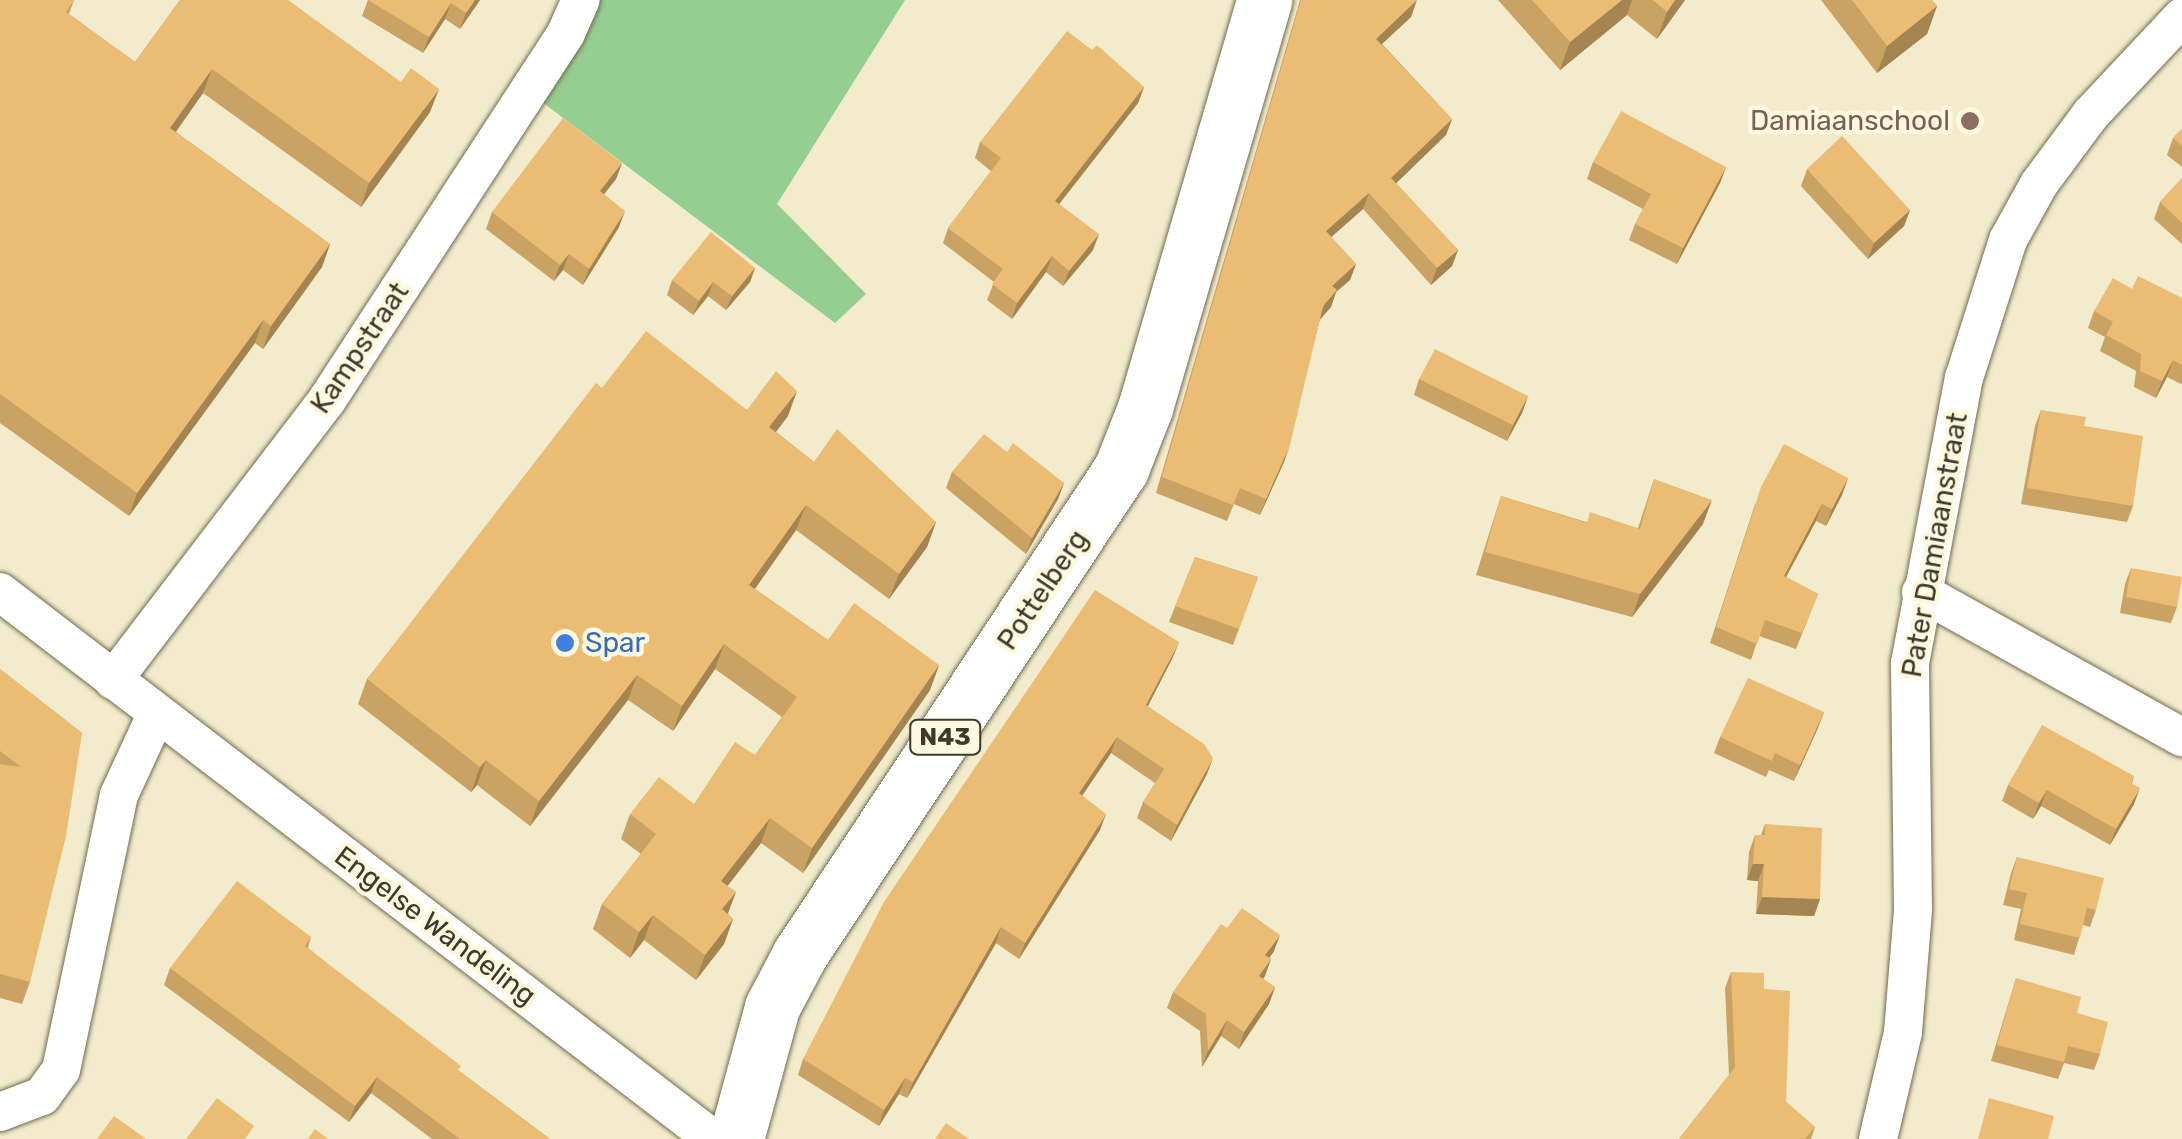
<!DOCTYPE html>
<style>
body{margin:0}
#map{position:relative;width:2182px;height:1139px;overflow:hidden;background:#f2ebcc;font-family:Rubik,sans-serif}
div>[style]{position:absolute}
.forest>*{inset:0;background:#94ce90}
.roads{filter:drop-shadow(0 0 2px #716a4f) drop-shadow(0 0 2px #716a4f)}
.street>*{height:38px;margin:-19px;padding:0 19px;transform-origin:19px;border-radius:19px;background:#fff}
.primary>*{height:55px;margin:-27.5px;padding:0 27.5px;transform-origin:27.5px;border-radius:27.5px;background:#fff}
.wall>*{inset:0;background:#caa264}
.shaded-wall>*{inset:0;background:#a48451}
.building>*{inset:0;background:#ebbc74}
.dots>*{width:28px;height:28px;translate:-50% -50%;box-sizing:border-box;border:5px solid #fef8df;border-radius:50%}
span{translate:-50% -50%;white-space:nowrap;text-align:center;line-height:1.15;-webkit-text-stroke:9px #fef8df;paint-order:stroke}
.shield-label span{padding:2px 8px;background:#fef8df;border:2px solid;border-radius:8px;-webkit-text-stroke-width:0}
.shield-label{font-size:25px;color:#3c392d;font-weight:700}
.education-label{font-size:28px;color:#785e54}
.right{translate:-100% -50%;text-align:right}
.street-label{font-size:28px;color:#3c392d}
.shop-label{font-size:28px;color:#366cbe}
.left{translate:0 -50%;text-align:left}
</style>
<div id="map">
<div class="forest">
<i style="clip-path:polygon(600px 0,905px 0,777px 204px,866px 294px,835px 323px,542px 102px)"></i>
</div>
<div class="roads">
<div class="street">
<i style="left:0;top:592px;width:899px;rotate:37.49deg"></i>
<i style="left:1921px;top:592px;width:299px;rotate:29.1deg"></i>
<i style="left:113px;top:680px;width:352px;rotate:-52.6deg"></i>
<i style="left:327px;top:400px;width:438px;rotate:-56.9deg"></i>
<i style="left:566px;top:33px;width:36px;rotate:-66deg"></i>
<i style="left:0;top:1112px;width:45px;rotate:-20.9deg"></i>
<i style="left:42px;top:1096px;width:32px;rotate:-54deg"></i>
<i style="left:61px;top:1070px;width:281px;rotate:-78.1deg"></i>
<i style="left:119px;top:795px;width:88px;rotate:-65.2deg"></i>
<i style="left:1878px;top:1139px;width:110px;rotate:-76.8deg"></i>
<i style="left:1903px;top:1032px;width:122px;rotate:-85.3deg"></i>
<i style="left:1913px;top:910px;width:247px;rotate:-90.7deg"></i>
<i style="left:1910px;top:663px;width:290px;rotate:-79.3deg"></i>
<i style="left:1964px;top:378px;width:145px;rotate:-72.3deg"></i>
<i style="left:2008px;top:240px;width:64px;rotate:-61deg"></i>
<i style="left:2039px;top:184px;width:87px;rotate:-53.4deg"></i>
<i style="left:2091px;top:114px;width:133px;rotate:-46.8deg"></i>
</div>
<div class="primary">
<i style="left:736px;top:1139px;width:137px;rotate:-74.7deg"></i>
<i style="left:772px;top:1007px;width:60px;rotate:-62.2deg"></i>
<i style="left:800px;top:954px;width:582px;rotate:-56.5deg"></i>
<i style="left:1121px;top:469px;width:66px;rotate:-68.5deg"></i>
<i style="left:1145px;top:408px;width:425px;rotate:-73.7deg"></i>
</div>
</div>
<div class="wall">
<i style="clip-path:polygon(0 0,74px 0,69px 14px,135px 62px,180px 0,430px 112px,361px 207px,203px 93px,176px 132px,330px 244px,322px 267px,263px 349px,255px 343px,129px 516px,0 423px)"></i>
<i style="clip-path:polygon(368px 0,480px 0,460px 29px,445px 19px,423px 53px,362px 16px)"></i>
<i style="clip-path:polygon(1300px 0,1416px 0,1411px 17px,1382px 44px,1452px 119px,1446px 135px,1396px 183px,1458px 250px,1452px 266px,1431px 285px,1363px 209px,1331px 237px,1356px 264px,1350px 280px,1336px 292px,1331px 307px,1320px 319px,1284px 462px,1260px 515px,1234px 504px,1227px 521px,1156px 493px)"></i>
<i style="clip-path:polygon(1498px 0,1685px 0,1657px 39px,1627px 15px,1560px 70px)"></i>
<i style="clip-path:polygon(1821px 0,1932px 0,1937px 6px,1927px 34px,1877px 73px)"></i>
<i style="clip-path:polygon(1092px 50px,1144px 87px,1138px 103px,1059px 204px,1093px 250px,1063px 286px,1046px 272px,1012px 319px,987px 300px,994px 282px,943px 243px,948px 228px,991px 171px,975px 158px,980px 142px)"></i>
<i style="clip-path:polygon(2182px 129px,2182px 167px,2167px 155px,2173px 138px)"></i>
<i style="clip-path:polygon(1593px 162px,1726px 167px,1720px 183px,1677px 264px,1629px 240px,1635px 224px,1643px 209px,1587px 179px)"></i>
<i style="clip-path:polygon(622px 163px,616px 179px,604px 194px,619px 227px,583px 285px,563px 270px,554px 281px,486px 229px,492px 212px)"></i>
<i style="clip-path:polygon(1807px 169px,1910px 210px,1904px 226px,1868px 259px,1801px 186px)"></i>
<i style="clip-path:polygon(2182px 178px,2182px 244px,2154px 219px,2160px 202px)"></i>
<i style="clip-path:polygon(755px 268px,750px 282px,726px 310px,708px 296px,693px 315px,667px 295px,672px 280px)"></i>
<i style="clip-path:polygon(2132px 289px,2182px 298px,2182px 383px,2181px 384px,2167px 377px,2156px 398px,2134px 387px,2136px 371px,2100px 351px,2105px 337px,2088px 328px,2094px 311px)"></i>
<i style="clip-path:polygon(1419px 379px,1528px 396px,1522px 413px,1507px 441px,1414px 395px)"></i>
<i style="clip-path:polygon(602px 388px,788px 416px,776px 432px,814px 462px,936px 522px,927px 547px,889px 599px,796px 530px,755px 589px,828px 640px,939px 665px,930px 690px,803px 873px,761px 843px,727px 886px,736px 892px,728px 914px,733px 919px,724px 944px,696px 980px,644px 940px,630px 958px,593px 929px,602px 904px,641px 854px,621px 839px,630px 814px,694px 804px,755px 755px,782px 717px,715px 669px,673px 731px,628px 700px,530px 826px,477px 785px,471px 792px,358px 704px,367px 679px)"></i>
<i style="clip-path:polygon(2041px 410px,2084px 426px,2133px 506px,2127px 522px,2021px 504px,2035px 426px)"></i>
<i style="clip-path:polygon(1007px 452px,1064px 483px,1058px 499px,1026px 554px,946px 488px,952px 472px)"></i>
<i style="clip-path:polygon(1848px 478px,1842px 495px,1826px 526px,1816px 521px,1786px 577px,1818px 594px,1796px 649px,1759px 636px,1751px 660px,1710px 643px,1755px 504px)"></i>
<i style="clip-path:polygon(1654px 479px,1703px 524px,1632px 617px,1476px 575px,1501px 496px,1586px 522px,1638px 528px)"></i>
<i style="clip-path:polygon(1195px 557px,1258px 577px,1233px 645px,1169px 622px)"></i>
<i style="clip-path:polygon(2131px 568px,2177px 607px,2171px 623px,2120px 613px,2125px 584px)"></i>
<i style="clip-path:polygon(1173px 657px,1148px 706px,1207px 774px,1171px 841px,1137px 818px,1143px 802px,1155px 783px,1111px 753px,1082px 796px,1100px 830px,1019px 959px,996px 943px,907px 1098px,899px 1094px,879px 1126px,798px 1075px,803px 1059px)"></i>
<i style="clip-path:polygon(0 669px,82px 733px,30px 982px,22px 1004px,0 998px)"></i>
<i style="clip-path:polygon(1824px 712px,1794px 781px,1769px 770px,1766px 777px,1714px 753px,1720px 737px)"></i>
<i style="clip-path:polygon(2134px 776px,2132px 784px,2134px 804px,2110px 845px,2041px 806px,2033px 819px,2002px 801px,2008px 785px)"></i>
<i style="clip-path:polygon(1765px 824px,1820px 899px,1814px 916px,1756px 914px,1758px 881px,1747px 880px,1749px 852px,1755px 835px,1761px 835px)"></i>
<i style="clip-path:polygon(2017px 857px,2096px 910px,2090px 927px,2083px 925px,2074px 955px,2014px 940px,2021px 909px,2003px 905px,2011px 873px)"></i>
<i style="clip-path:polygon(1227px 928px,1274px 951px,1269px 958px,1271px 959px,1263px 979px,1275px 987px,1269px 1004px,1239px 1049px,1221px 1036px,1202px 1067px,1200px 1031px,1167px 1008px,1173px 992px)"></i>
<i style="clip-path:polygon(311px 937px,308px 948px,459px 1071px,550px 1139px,432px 1139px,371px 1093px,349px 1122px,164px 985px,170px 968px)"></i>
<i style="clip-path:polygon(1731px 972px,1764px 989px,1786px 1102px,1815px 1127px,1811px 1139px,1679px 1139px,1729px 1075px,1725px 988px)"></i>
<i style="clip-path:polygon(2016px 978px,2100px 1054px,2094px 1070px,2064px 1063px,2058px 1079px,1991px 1061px)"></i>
</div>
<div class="shaded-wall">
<i style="clip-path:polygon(475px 0,480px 0,460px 29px,466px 13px)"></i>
<i style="clip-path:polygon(1417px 0,1411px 17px,1370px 55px,1376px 39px)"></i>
<i style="clip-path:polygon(1622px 0,1632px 0,1627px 15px,1560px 70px,1570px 42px)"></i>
<i style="clip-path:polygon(1675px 0,1685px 0,1657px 39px,1667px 12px)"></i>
<i style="clip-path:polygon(451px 3px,445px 19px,423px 53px,429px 37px)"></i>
<i style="clip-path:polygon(1937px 6px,1927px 34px,1877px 73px,1887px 46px)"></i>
<i style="clip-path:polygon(212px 69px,203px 93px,162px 151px,170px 128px)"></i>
<i style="clip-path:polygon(1144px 87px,1138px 103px,1049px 217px,1055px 201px)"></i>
<i style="clip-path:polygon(439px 89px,430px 112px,361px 207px,369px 183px)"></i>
<i style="clip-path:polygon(1452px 119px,1446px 135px,1385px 194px,1391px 178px)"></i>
<i style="clip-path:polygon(622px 163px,616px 179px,594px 207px,600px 191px)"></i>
<i style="clip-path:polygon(1726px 167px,1720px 183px,1677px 264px,1683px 248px)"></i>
<i style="clip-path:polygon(1369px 193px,1363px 209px,1320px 247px,1326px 231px)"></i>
<i style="clip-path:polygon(1910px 210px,1904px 226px,1868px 259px,1874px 243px)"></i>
<i style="clip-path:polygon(625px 211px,619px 227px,583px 285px,589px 269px)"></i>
<i style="clip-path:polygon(1099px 234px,1093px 250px,1063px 286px,1069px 271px)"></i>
<i style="clip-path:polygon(330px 244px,322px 267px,263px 349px,271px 326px)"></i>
<i style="clip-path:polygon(1458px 250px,1452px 266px,1431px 285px,1437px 268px)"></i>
<i style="clip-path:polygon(569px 254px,563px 270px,554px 281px,560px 265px)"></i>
<i style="clip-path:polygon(1052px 256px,1046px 272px,1012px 319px,1017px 303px)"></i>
<i style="clip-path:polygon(1356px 264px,1350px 280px,1336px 292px,1331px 307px,1317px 323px,1332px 286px)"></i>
<i style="clip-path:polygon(755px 268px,750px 282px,726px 310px,732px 296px)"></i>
<i style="clip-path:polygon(713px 282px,708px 296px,693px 315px,699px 301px)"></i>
<i style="clip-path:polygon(263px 320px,255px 343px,129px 516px,137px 493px)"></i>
<i style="clip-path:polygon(2173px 360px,2167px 377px,2156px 398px,2162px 381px)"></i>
<i style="clip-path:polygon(797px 391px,788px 416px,760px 452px,769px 427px)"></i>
<i style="clip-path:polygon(1528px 396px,1522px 413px,1507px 441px,1513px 425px)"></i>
<i style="clip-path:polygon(1290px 445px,1284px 462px,1260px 515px,1266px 499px)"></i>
<i style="clip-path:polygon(1848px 478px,1842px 495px,1826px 526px,1832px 509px)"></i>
<i style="clip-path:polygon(1064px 483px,1058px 499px,1026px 554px,1032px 538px)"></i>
<i style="clip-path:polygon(1712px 500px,1703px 524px,1632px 617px,1640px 594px)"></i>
<i style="clip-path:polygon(1822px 504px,1816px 521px,1778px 592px,1784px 576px)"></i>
<i style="clip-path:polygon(806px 505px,796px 530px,740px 610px,749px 585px)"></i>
<i style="clip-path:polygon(936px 522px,927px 547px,889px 599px,899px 574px)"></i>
<i style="clip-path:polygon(1179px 642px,1173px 657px,1140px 721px,1146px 705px)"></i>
<i style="clip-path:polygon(724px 644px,715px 669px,673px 731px,682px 706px)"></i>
<i style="clip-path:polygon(939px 665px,930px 690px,803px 873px,812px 848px)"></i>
<i style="clip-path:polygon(637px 675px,628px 700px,530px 826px,539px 801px)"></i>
<i style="clip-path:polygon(1824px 712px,1818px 728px,1794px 781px,1800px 765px)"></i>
<i style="clip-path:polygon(1117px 737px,1111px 753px,1073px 809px,1079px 793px)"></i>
<i style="clip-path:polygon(1213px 758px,1207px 774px,1171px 841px,1177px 825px)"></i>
<i style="clip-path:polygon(486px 760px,477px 785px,471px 792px,480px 767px)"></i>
<i style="clip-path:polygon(2140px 788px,2134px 804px,2110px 845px,2116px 829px)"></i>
<i style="clip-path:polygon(2047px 790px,2041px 806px,2033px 819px,2039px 803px)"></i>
<i style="clip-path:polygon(1106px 814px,1100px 830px,1019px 959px,1025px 943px)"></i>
<i style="clip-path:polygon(770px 818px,761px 843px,712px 906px,721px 881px)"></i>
<i style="clip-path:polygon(1753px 864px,1764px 864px,1758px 881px,1747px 880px)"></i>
<i style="clip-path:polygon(736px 892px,726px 917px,722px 909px)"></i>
<i style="clip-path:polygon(1762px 897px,1820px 899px,1814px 916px,1756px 914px)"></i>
<i style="clip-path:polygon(653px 915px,644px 940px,630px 958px,639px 932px)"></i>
<i style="clip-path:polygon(733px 919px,724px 944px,696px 980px,705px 955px)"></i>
<i style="clip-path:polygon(1001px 927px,996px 943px,907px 1098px,913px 1082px)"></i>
<i style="clip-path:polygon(1280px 935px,1274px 951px,1260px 971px,1265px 955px)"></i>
<i style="clip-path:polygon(1271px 959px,1265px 976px,1254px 992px,1259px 976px)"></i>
<i style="clip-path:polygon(1275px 987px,1269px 1004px,1239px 1049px,1244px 1032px)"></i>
<i style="clip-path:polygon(1227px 1020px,1221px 1036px,1202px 1067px,1208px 1051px)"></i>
<i style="clip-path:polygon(377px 1077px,371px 1093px,349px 1122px,355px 1106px)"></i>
<i style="clip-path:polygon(905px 1078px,899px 1094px,879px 1126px,884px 1110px)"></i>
</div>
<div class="building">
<i style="clip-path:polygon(0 0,74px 0,66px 12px,135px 62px,180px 0,288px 0,401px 82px,411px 68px,439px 89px,369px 183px,212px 69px,170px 128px,330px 244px,271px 326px,263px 320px,137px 493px,0 394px)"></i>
<i style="clip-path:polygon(368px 0,475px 0,466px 13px,451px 3px,429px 37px)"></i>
<i style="clip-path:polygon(1301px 0,1417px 0,1376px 39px,1452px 119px,1391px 178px,1458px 250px,1437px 268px,1369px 193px,1326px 231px,1356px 264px,1332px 286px,1337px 290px,1323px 306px,1290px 445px,1266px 499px,1240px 488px,1233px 505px,1162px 477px)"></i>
<i style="clip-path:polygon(1532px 0,1622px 0,1570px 42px)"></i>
<i style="clip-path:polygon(1653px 0,1675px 0,1667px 12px)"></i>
<i style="clip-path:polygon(1852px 0,1932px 0,1937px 6px,1887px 46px)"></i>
<i style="clip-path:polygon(1067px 31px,1092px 50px,1097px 45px,1144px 87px,1055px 201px,1099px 234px,1069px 271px,1052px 256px,1017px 303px,992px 284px,1003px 269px,948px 228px,1001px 158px,980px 142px)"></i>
<i style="clip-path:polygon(1621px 111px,1726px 167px,1683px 248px,1635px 224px,1651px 194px,1593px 162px)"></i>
<i style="clip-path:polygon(563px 118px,622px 163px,600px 191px,625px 211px,589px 269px,569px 254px,560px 265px,492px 212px)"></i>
<i style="clip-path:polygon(2182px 129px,2182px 146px,2173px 138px)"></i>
<i style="clip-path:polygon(1842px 136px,1910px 210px,1874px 243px,1807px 169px)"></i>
<i style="clip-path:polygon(2182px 178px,2182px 223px,2160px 202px)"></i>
<i style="clip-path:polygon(711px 232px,755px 268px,732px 296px,713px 282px,699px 301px,672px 280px)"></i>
<i style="clip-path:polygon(2138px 276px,2182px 298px,2182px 365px,2173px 360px,2162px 381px,2140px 371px,2141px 354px,2106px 335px,2113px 322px,2094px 311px,2113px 278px,2132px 289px)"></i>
<i style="clip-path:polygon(646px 331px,747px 410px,776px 371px,797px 391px,769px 427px,814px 462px,837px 429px,936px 522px,899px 574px,806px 505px,749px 585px,828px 640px,854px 603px,939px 665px,812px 848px,770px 818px,721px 881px,736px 892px,722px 909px,733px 919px,705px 955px,653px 915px,639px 932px,602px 904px,656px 834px,630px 814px,659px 777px,694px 804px,735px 742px,755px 755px,797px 697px,724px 644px,682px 706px,637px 675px,539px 801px,486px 760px,480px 767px,367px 679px,596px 383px,602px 388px)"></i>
<i style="clip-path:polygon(1435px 349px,1528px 396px,1513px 425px,1419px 379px)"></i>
<i style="clip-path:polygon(2041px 410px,2086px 417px,2084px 426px,2143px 436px,2133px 506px,2027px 488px)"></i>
<i style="clip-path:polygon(984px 434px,1007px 452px,1013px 443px,1064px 483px,1032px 538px,952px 472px)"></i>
<i style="clip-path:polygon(1784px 444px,1848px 478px,1832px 509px,1822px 504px,1784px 576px,1818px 594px,1802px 633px,1765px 620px,1757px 644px,1716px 627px,1761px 487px)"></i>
<i style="clip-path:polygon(1654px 479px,1712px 500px,1640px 594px,1485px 552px,1501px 496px,1587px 523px,1590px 512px,1640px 529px)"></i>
<i style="clip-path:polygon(1195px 557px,1258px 577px,1239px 629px,1175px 606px)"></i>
<i style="clip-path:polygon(2131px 568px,2182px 577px,2177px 607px,2126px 597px)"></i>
<i style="clip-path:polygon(1095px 590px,1179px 642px,1146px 705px,1204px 744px,1213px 758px,1177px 825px,1143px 802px,1164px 769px,1117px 737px,1079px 793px,1106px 814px,1025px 943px,1001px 927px,913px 1082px,905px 1078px,884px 1110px,803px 1059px,884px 902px)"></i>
<i style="clip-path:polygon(0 669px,82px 733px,66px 836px,30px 982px,0 974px,0 764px,21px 767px,0 751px)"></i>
<i style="clip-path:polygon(1748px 678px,1824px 712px,1800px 765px,1775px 753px,1772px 761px,1720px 737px)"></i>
<i style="clip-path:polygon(2042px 725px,2134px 776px,2131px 783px,2140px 788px,2116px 829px,2047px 790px,2039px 803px,2008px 785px)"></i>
<i style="clip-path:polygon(1765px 824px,1822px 828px,1820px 899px,1762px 897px,1764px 864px,1753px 864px,1755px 835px,1765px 835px)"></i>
<i style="clip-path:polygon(2017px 857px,2104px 878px,2096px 910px,2087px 908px,2080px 938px,2020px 924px,2027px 893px,2009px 889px)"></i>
<i style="clip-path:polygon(237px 881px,311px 937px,305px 946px,461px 1066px,458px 1070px,550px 1139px,460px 1139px,377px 1077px,355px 1106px,170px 968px)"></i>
<i style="clip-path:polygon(1242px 908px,1280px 935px,1265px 955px,1271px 959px,1259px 976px,1275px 987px,1244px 1032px,1227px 1020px,1208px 1051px,1206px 1014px,1173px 992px,1221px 924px,1227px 928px)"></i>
<i style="clip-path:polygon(1731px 972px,1764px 973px,1764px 989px,1790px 991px,1786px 1102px,1815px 1127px,1805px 1139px,1679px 1139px,1735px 1067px)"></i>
<i style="clip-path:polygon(2016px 978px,2081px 997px,2077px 1013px,2108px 1022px,2100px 1054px,2068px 1046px,2064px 1062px,1997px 1045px)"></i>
<i style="clip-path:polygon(217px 1098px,254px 1126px,245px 1139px,186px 1139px)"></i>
<i style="clip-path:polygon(1989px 1098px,2054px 1116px,2048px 1139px,1978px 1139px)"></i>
<i style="clip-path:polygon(114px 1116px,146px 1139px,97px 1139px)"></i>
<i style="clip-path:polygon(946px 1123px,969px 1139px,935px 1139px)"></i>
<i style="clip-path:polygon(315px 1129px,328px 1139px,308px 1139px)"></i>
</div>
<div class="dots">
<i style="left:1970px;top:121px;background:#8d6e63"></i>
<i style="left:565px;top:643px;background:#3f7fe0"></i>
</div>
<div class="shield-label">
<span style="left:945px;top:737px">N43</span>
</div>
<div class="education-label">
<span class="right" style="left:1950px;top:121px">Damiaanschool</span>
</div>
<div class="street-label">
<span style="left:360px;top:348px;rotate:-56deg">Kampstraat</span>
<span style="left:1935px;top:545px;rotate:-80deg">Pater Damiaanstraat</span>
<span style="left:1043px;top:590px;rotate:-56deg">Pottelberg</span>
<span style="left:435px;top:926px;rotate:37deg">Engelse Wandeling</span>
</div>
<div class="shop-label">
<span class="left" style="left:585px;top:643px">Spar</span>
</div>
</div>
